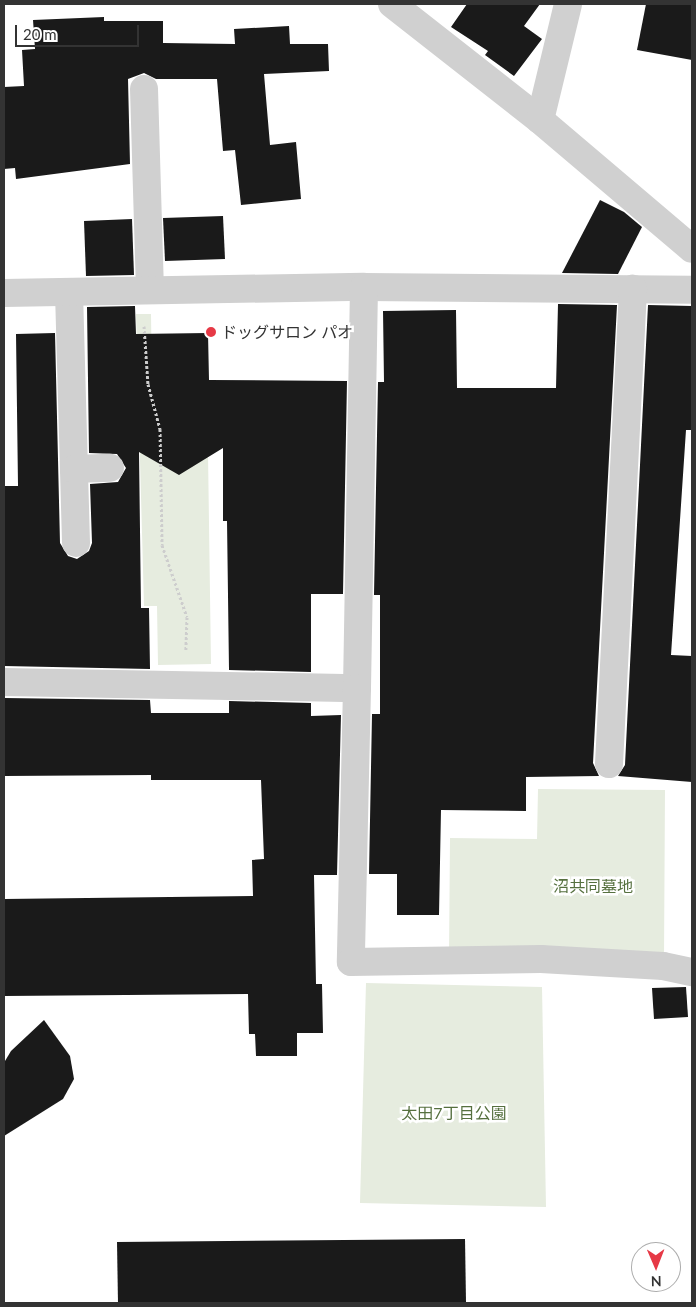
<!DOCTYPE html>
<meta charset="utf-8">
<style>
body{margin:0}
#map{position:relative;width:696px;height:1307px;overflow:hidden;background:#fff;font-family:Lato,"Noto Sans JP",sans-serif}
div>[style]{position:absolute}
.green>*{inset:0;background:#e6ecdf}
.building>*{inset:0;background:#1a1a1a}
.path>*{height:3px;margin-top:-1.5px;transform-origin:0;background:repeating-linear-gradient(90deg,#cdcdcd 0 2.5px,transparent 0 5px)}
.minor>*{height:28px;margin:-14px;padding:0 14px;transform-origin:14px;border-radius:14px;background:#d0d0d0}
.dots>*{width:14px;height:14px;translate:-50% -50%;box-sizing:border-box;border:2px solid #fff;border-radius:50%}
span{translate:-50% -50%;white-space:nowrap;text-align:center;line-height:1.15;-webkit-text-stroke:5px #fff;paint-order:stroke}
.poi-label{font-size:16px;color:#333}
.left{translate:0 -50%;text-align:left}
.park-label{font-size:16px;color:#56703f}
.frame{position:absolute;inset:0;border:5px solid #333;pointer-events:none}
.north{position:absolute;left:631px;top:1242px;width:50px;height:50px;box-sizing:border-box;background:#fff;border:1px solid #adadad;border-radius:50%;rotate:179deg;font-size:14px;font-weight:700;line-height:20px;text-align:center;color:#333}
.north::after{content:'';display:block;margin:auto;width:18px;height:22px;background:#e63946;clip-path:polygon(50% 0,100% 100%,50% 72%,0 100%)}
.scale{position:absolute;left:15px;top:25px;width:124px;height:22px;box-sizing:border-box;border:2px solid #333;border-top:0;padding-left:6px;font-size:15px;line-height:18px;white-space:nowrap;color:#333;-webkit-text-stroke:4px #fff;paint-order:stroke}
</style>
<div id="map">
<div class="green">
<i style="clip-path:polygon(136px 314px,151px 314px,152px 383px,207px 382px,211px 664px,158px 665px,157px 606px,144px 606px)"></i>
<i style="clip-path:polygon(538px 789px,665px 790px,664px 959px,449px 957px,450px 838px,537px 839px)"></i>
<i style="clip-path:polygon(366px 983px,542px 987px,546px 1207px,360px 1203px)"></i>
</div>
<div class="building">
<i style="clip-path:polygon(467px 4px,540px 4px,524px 26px,542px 39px,514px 76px,485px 55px,488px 51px,451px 27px)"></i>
<i style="clip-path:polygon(646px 4px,692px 4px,692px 60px,637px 50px)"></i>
<i style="clip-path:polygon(104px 17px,104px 21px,163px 21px,163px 43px,235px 44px,234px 29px,289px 26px,290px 44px,328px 44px,329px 71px,264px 74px,270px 145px,296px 142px,301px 199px,241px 205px,235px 150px,223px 151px,217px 79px,156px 79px,144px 73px,128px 79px,130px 164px,16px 179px,15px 168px,4px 169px,4px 87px,24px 86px,22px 50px,35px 49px,33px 20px)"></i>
<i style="clip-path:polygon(600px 200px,624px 212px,642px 227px,618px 274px,562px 273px)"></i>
<i style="clip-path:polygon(223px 216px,225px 259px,165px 261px,163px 218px)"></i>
<i style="clip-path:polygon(132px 219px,134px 275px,86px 276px,84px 221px)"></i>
<i style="clip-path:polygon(558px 304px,617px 305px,593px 763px,599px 776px,526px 777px,526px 811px,441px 810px,439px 915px,397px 915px,397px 874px,369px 874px,372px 714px,380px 714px,380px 595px,374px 595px,378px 382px,384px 382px,383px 311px,456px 310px,457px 388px,556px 388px)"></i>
<i style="clip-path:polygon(648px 305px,692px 306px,692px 430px,686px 430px,671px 655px,692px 656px,692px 782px,618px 776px,625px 765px)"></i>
<i style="clip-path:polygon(135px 306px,136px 334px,208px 333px,209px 380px,347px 381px,343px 594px,311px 594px,311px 672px,229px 670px,227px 521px,223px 521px,223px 448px,179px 475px,139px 452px,141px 608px,149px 608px,150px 669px,4px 666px,4px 486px,18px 486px,16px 334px,55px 333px,60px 543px,68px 556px,77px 559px,89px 551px,92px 543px,90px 484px,118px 482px,126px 468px,117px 454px,89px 453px,87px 307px)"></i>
<i style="clip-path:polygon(4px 698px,150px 700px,151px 713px,229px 713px,229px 701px,311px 703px,311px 716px,341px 715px,337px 875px,314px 875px,316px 984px,322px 984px,323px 1033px,297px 1033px,297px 1056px,256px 1056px,255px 1034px,249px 1034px,248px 994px,4px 996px,4px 899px,253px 896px,252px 860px,264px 859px,261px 780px,151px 780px,151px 775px,4px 776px)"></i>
<i style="clip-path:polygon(686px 987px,688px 1017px,654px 1019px,652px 988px)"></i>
<i style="clip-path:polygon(44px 1020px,70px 1056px,74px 1079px,63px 1099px,4px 1136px,5px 1061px,11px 1051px)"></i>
<i style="clip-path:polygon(465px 1239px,466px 1303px,118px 1303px,117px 1242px)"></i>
</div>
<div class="path">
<i style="left:144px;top:326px;width:58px;rotate:86.1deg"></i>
<i style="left:148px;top:384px;width:47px;rotate:75.1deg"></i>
<i style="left:160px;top:429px;width:116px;rotate:89deg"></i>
<i style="left:162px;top:545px;width:76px;rotate:70.9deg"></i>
<i style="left:187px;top:617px;width:34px;rotate:92deg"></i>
</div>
<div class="minor">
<i style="left:392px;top:4px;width:188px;rotate:38.1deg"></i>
<i style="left:540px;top:120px;width:199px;rotate:40.3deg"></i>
<i style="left:144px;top:89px;width:201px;rotate:88.3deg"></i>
<i style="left:540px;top:120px;width:119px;rotate:-76.4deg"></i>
<i style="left:69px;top:292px;width:251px;rotate:88.4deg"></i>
<i style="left:4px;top:293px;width:360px;rotate:-1deg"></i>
<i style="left:364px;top:287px;width:328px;rotate:0.5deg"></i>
<i style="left:74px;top:469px;width:36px;rotate:-2deg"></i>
<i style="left:4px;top:682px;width:353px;rotate:1deg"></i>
<i style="left:357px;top:688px;width:401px;rotate:-89deg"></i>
<i style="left:357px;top:688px;width:274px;rotate:91.3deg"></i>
<i style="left:351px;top:962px;width:190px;rotate:-0.9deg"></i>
<i style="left:541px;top:959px;width:122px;rotate:3.3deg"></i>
<i style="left:663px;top:966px;width:30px;rotate:12deg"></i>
<i style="left:609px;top:764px;width:476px;rotate:-87.1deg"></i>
</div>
<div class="dots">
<i style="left:211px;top:332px;background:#e63946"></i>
</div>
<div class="poi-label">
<span class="left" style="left:221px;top:332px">ドッグサロン パオ</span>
</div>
<div class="park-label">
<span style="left:593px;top:886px">沼共同墓地</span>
<span style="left:454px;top:1113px">太田7丁目公園</span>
</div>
<div class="frame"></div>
<div class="north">N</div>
<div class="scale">20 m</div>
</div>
